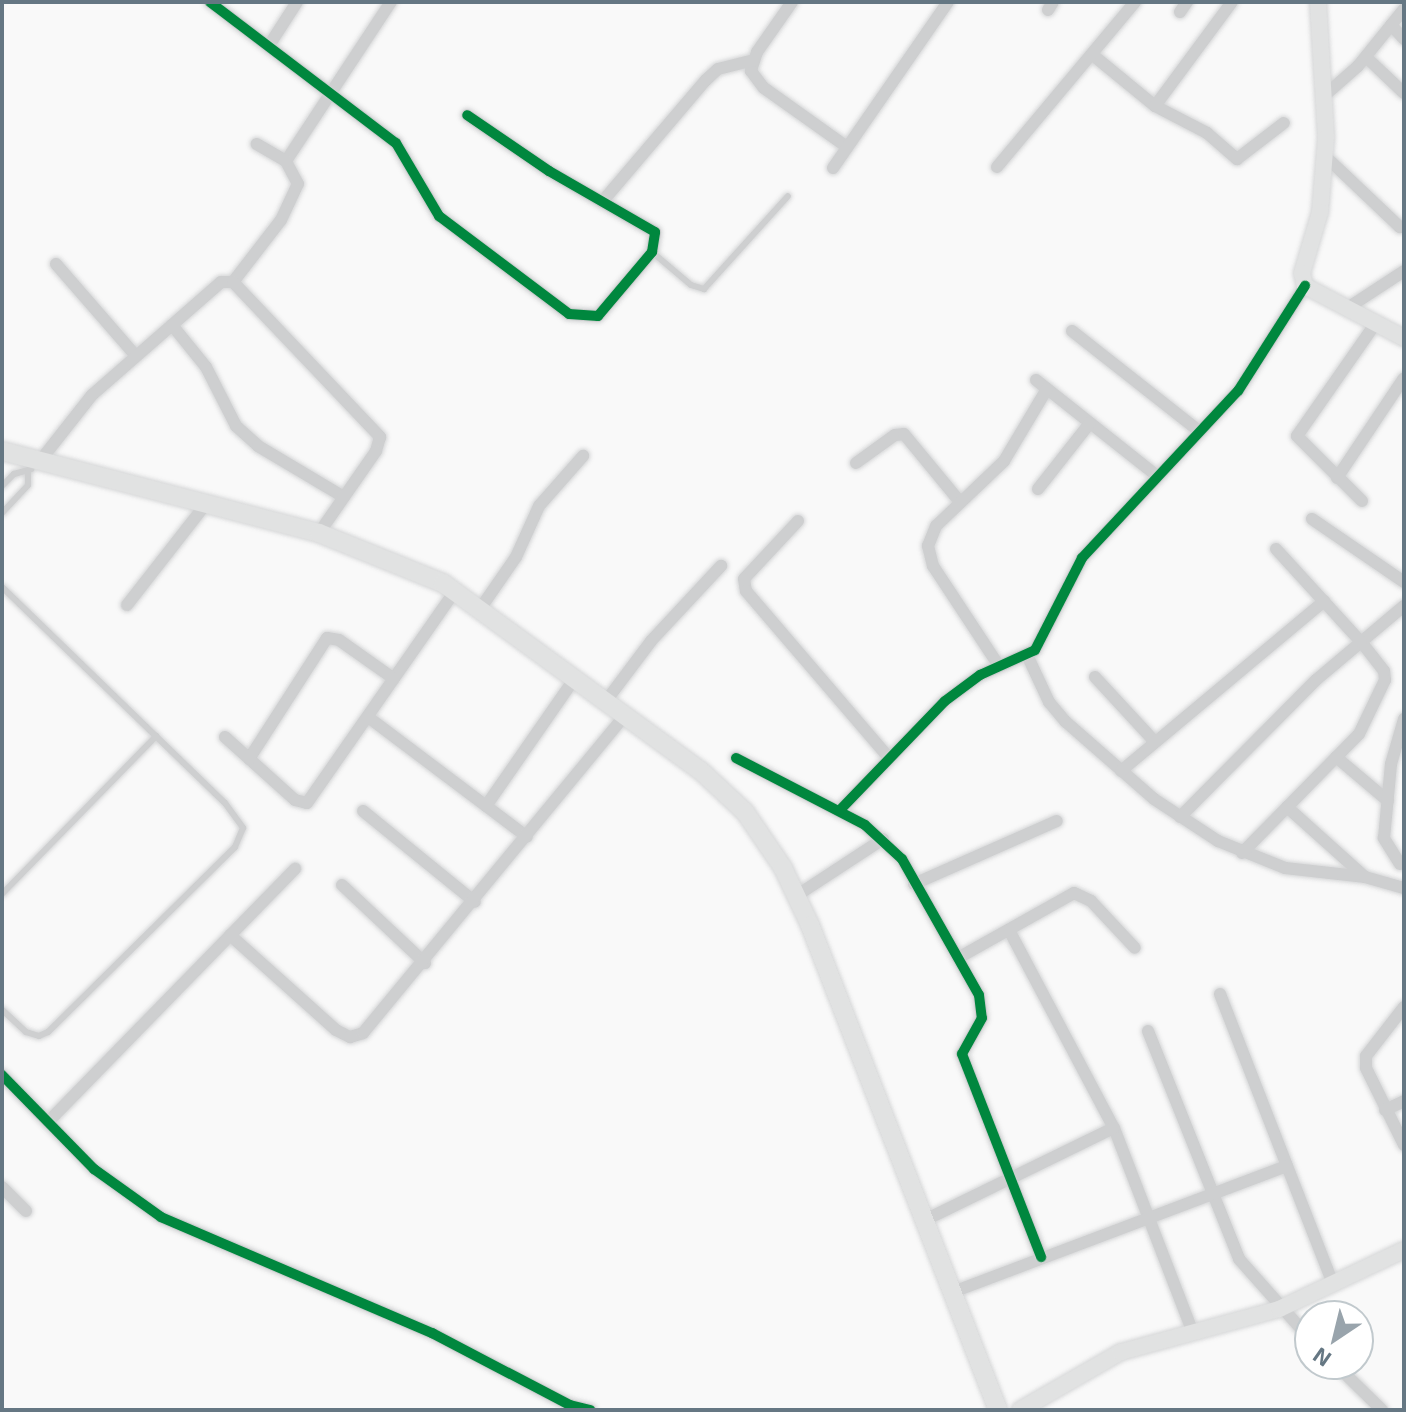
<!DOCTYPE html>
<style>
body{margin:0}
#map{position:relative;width:1406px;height:1412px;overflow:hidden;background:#f9f9f9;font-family:"Exo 2",sans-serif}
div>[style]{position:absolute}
.roads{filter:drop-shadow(0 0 2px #d5d6d7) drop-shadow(0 0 2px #d5d6d7)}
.lane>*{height:6px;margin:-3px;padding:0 3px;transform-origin:3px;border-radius:3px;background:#cecfd0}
.street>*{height:12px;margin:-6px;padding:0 6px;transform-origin:6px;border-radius:6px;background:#cecfd0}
.secondary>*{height:16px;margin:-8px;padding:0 8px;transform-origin:8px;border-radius:8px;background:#e1e2e2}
.primary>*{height:18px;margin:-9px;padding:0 9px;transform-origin:9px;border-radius:9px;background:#e1e2e2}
.cycleway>*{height:10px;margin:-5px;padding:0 5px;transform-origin:5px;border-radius:5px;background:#00873e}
span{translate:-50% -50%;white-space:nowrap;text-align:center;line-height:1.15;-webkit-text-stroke:8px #fff;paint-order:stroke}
.frame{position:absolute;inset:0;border:4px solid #657783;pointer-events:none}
.north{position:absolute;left:1294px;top:1300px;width:80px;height:80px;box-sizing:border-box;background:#fff;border:2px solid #c1c9cd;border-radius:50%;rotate:215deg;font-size:22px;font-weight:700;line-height:32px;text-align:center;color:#657783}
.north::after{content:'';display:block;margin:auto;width:28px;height:36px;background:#99a4ac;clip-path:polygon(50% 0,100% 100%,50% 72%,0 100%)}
</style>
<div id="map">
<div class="roads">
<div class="lane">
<i style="left:652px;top:252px;width:51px;rotate:40.2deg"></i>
<i style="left:691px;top:285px;width:14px;rotate:17deg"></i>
<i style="left:704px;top:289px;width:125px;rotate:-47.9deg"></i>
<i style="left:2px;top:486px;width:17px;rotate:-45deg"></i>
<i style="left:14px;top:474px;width:18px;rotate:-16deg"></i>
<i style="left:2px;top:513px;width:38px;rotate:-47deg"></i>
<i style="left:28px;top:485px;width:14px;rotate:-90deg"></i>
<i style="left:2px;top:587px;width:310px;rotate:44.1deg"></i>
<i style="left:225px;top:803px;width:31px;rotate:54deg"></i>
<i style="left:243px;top:828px;width:21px;rotate:113deg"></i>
<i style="left:235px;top:847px;width:263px;rotate:135.3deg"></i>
<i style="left:48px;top:1032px;width:10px;rotate:156deg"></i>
<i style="left:39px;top:1036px;width:14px;rotate:-163deg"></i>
<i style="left:26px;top:1032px;width:33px;rotate:-137deg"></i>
<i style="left:2px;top:894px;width:221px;rotate:-45.7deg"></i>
</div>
<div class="street">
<i style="left:210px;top:2px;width:233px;rotate:37.2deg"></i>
<i style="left:396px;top:143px;width:85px;rotate:59.5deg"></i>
<i style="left:439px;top:216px;width:163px;rotate:37deg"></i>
<i style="left:569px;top:314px;width:29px;rotate:4deg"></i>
<i style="left:598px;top:316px;width:84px;rotate:-49.8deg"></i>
<i style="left:652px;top:252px;width:20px;rotate:-81deg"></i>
<i style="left:655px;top:232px;width:122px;rotate:-150.1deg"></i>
<i style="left:549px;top:171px;width:99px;rotate:-145.7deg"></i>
<i style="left:792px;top:2px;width:61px;rotate:125deg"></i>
<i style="left:757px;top:52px;width:20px;rotate:108deg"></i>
<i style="left:751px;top:71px;width:21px;rotate:53deg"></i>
<i style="left:764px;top:88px;width:102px;rotate:35.4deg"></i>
<i style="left:1048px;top:10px;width:9px;rotate:-58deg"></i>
<i style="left:1180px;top:12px;width:12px;rotate:-55deg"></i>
<i style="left:1391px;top:25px;width:19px;rotate:47deg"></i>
<i style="left:270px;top:44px;width:50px;rotate:-57.3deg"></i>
<i style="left:1094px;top:56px;width:79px;rotate:39.3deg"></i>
<i style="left:1155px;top:106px;width:59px;rotate:27.4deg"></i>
<i style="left:1207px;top:133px;width:40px;rotate:41deg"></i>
<i style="left:1237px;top:159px;width:59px;rotate:-37.5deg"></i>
<i style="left:1366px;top:57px;width:52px;rotate:43.5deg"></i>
<i style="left:1324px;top:96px;width:45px;rotate:-41.4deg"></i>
<i style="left:1358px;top:66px;width:73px;rotate:-51.1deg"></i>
<i style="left:1155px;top:106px;width:129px;rotate:-53.5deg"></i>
<i style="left:1324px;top:155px;width:105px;rotate:43.5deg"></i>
<i style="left:286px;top:161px;width:191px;rotate:-56.6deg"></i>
<i style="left:997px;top:167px;width:215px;rotate:-50.1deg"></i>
<i style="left:833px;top:168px;width:202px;rotate:-55.3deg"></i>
<i style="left:602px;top:202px;width:160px;rotate:-49.6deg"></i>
<i style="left:706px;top:80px;width:16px;rotate:-43deg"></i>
<i style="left:718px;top:69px;width:36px;rotate:-14deg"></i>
<i style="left:56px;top:264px;width:122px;rotate:49deg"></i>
<i style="left:233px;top:282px;width:78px;rotate:-52.3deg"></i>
<i style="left:281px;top:220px;width:40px;rotate:-65deg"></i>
<i style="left:298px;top:184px;width:26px;rotate:-118deg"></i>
<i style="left:286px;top:161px;width:34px;rotate:-150deg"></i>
<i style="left:1346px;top:309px;width:69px;rotate:-33.2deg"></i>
<i style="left:172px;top:325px;width:54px;rotate:51deg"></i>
<i style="left:206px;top:367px;width:66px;rotate:63deg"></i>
<i style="left:236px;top:426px;width:30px;rotate:42deg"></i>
<i style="left:258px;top:446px;width:100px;rotate:30.7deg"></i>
<i style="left:1072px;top:331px;width:162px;rotate:38.2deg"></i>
<i style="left:1036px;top:380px;width:154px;rotate:38.4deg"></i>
<i style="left:40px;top:461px;width:84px;rotate:-51.8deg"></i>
<i style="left:92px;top:395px;width:171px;rotate:-41.2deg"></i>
<i style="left:221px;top:282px;width:12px"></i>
<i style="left:233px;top:282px;width:214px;rotate:46.5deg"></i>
<i style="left:380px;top:437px;width:15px;rotate:106deg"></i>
<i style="left:376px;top:451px;width:100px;rotate:124.8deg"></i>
<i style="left:856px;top:463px;width:48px;rotate:-35.7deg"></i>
<i style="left:895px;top:435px;width:9px;rotate:-6deg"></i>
<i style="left:904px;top:434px;width:88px;rotate:50.5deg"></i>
<i style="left:1337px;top:478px;width:120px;rotate:-56.2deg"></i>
<i style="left:1038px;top:489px;width:84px;rotate:-51.8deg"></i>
<i style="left:1362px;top:501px;width:92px;rotate:-135deg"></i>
<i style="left:1297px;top:436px;width:136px;rotate:-55.1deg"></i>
<i style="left:1312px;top:519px;width:112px;rotate:34.4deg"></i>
<i style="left:798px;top:521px;width:79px;rotate:133deg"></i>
<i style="left:744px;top:579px;width:12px;rotate:81deg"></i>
<i style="left:746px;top:591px;width:220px;rotate:49.4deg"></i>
<i style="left:127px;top:605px;width:128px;rotate:-52deg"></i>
<i style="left:480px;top:609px;width:63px;rotate:-55.3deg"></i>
<i style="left:516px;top:557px;width:56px;rotate:-65.7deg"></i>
<i style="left:539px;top:506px;width:67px;rotate:-48.7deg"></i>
<i style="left:1028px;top:657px;width:50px;rotate:65deg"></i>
<i style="left:1049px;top:702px;width:26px;rotate:50deg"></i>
<i style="left:1066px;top:722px;width:117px;rotate:41.2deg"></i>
<i style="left:1154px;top:799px;width:77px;rotate:33.3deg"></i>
<i style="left:1218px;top:841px;width:72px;rotate:21.9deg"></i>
<i style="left:1285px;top:868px;width:81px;rotate:6.4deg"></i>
<i style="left:1365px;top:877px;width:41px;rotate:15.8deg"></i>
<i style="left:999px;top:666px;width:120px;rotate:-123.4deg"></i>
<i style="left:933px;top:566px;width:21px;rotate:-104deg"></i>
<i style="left:928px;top:546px;width:22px;rotate:-68deg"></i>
<i style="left:936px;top:526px;width:94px;rotate:-43.7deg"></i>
<i style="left:1004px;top:461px;width:84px;rotate:-59.2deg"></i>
<i style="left:1095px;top:677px;width:88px;rotate:47.3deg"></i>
<i style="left:606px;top:701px;width:75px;rotate:-53.1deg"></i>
<i style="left:651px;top:641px;width:103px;rotate:-47deg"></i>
<i style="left:368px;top:717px;width:199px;rotate:37deg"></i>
<i style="left:225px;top:737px;width:94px;rotate:42deg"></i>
<i style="left:295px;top:800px;width:12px;rotate:14deg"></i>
<i style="left:307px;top:803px;width:259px;rotate:-55.1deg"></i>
<i style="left:1336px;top:757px;width:68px;rotate:40.2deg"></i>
<i style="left:736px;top:758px;width:145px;rotate:27.4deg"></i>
<i style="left:865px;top:825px;width:50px;rotate:42.6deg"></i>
<i style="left:902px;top:859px;width:156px;rotate:60.5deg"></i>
<i style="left:979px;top:995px;width:23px;rotate:83deg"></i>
<i style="left:982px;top:1018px;width:41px;rotate:119.1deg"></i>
<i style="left:962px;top:1054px;width:218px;rotate:68.7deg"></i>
<i style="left:249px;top:759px;width:144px;rotate:-57.2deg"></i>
<i style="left:327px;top:638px;width:12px;rotate:9deg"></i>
<i style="left:339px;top:640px;width:67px;rotate:35.3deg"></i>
<i style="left:1121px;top:771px;width:265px;rotate:-39.9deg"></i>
<i style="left:486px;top:806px;width:156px;rotate:-55.2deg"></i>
<i style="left:1287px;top:807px;width:105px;rotate:41.9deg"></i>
<i style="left:840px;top:810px;width:151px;rotate:-46.1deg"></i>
<i style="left:945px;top:701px;width:44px;rotate:-36.6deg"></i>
<i style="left:980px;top:675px;width:60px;rotate:-24.4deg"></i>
<i style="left:1035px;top:650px;width:103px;rotate:-62.9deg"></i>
<i style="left:1082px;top:558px;width:229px;rotate:-47deg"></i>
<i style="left:1238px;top:391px;width:125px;rotate:-57.5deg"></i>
<i style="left:363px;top:811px;width:144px;rotate:39.1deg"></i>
<i style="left:1180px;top:817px;width:193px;rotate:-45.2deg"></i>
<i style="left:1316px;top:680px;width:115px;rotate:-40.1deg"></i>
<i style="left:1242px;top:853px;width:167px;rotate:-45.5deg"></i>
<i style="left:1359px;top:734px;width:60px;rotate:-64.3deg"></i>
<i style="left:1385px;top:680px;width:9px;rotate:-96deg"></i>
<i style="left:1384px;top:671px;width:37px;rotate:-128deg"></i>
<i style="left:1361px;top:642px;width:126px;rotate:-132.4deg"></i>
<i style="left:1400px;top:864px;width:31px;rotate:-122deg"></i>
<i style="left:1384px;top:838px;width:74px;rotate:-84.6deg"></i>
<i style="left:1391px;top:764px;width:47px;rotate:-73.9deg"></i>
<i style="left:914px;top:884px;width:156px;rotate:-23.8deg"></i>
<i style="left:342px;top:885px;width:114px;rotate:43.2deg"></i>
<i style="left:796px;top:896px;width:104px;rotate:-33.2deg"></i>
<i style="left:1009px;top:930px;width:224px;rotate:62.1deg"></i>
<i style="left:1114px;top:1128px;width:220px;rotate:68.9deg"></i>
<i style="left:230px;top:935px;width:142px;rotate:41.9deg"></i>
<i style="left:336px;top:1030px;width:16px;rotate:27deg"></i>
<i style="left:350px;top:1037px;width:14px;rotate:-17deg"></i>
<i style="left:363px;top:1033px;width:412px;rotate:-50.5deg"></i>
<i style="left:958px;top:958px;width:133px;rotate:-29.3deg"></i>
<i style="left:1074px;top:893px;width:19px;rotate:25deg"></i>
<i style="left:1091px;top:901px;width:64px;rotate:46.9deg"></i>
<i style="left:1220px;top:994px;width:309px;rotate:68.7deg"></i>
<i style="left:1404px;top:1007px;width:62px;rotate:127.8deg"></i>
<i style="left:1366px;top:1056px;width:12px;rotate:90deg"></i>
<i style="left:1366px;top:1068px;width:86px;rotate:63.7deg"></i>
<i style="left:1148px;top:1031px;width:245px;rotate:68.2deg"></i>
<i style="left:1239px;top:1259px;width:107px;rotate:48.4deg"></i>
<i style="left:2px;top:1075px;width:132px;rotate:45.6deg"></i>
<i style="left:94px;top:1169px;width:82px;rotate:35.6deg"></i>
<i style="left:161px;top:1217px;width:295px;rotate:23.2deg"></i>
<i style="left:432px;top:1333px;width:156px;rotate:27.6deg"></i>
<i style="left:570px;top:1405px;width:21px;rotate:14deg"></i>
<i style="left:1385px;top:1110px;width:21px;rotate:-25deg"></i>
<i style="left:48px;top:1122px;width:354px;rotate:-45.7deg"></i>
<i style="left:2px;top:1187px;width:34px;rotate:45deg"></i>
<i style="left:925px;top:1220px;width:210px;rotate:-26deg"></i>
<i style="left:953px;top:1292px;width:357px;rotate:-20.7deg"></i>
<i style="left:1335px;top:1364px;width:66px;rotate:44.4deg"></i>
</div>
<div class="secondary">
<i style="left:1318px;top:2px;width:136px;rotate:86.6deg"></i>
<i style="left:1326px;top:138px;width:74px;rotate:94.6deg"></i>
<i style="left:1320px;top:212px;width:64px;rotate:106.4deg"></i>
<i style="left:1302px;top:273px;width:13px;rotate:77deg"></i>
<i style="left:1305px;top:286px;width:112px;rotate:27.7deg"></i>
<i style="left:1020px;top:1410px;width:116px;rotate:-29.9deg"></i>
<i style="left:1121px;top:1352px;width:164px;rotate:-15.2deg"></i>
<i style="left:1279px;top:1309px;width:138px;rotate:-25.3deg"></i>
</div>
<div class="primary">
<i style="left:2px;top:451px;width:327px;rotate:14.5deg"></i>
<i style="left:319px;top:533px;width:134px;rotate:22deg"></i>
<i style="left:443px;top:583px;width:319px;rotate:36.1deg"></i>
<i style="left:701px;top:771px;width:60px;rotate:43deg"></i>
<i style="left:745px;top:812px;width:68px;rotate:55.8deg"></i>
<i style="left:783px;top:868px;width:63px;rotate:64.7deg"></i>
<i style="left:810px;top:925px;width:520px;rotate:68.81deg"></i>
</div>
</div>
<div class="cycleway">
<i style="left:210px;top:2px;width:233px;rotate:37.2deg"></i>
<i style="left:396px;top:143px;width:85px;rotate:59.5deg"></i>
<i style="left:439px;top:216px;width:163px;rotate:37deg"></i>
<i style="left:569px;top:314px;width:29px;rotate:4deg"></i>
<i style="left:598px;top:316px;width:84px;rotate:-49.8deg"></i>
<i style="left:652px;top:252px;width:20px;rotate:-81deg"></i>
<i style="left:655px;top:232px;width:122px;rotate:-150.1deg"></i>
<i style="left:549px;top:171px;width:99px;rotate:-145.7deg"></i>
<i style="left:736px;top:758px;width:145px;rotate:27.4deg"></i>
<i style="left:865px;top:825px;width:50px;rotate:42.6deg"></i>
<i style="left:902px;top:859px;width:156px;rotate:60.5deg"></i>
<i style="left:979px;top:995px;width:23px;rotate:83deg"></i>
<i style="left:982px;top:1018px;width:41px;rotate:119.1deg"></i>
<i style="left:962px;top:1054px;width:218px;rotate:68.7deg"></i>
<i style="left:840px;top:810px;width:151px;rotate:-46.1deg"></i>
<i style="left:945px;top:701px;width:44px;rotate:-36.6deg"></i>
<i style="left:980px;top:675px;width:60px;rotate:-24.4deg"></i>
<i style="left:1035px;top:650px;width:103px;rotate:-62.9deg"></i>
<i style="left:1082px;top:558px;width:229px;rotate:-47deg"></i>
<i style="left:1238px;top:391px;width:125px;rotate:-57.5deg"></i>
<i style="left:2px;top:1075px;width:132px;rotate:45.6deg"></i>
<i style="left:94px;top:1169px;width:82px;rotate:35.6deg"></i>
<i style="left:161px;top:1217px;width:295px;rotate:23.2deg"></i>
<i style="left:432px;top:1333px;width:156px;rotate:27.6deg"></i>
<i style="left:570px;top:1405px;width:21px;rotate:14deg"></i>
</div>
<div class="frame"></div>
<div class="north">N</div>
</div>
